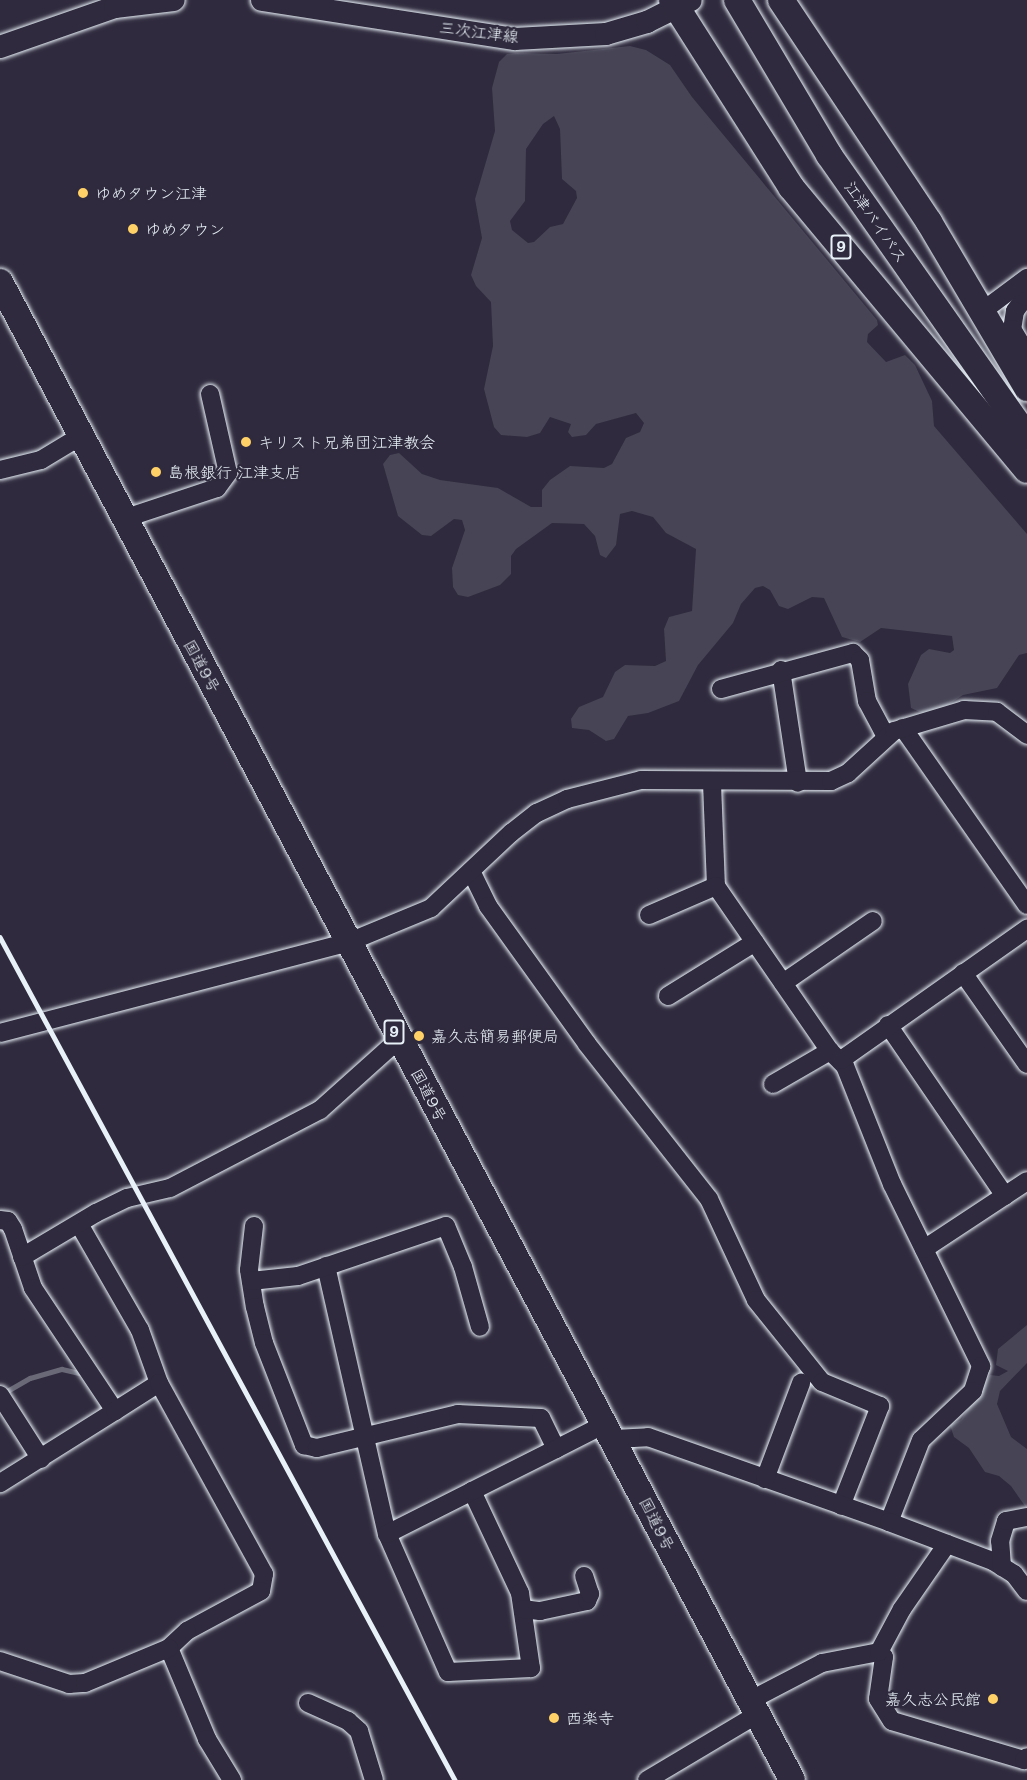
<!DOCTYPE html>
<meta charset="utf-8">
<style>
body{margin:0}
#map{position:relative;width:1027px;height:1780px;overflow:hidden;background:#2f2a3d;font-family:Mali,"Klee One",sans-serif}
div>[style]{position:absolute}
.green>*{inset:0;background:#464455}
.stream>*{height:4.5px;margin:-2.25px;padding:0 2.25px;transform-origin:2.25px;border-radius:2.25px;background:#696978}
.roads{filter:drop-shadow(0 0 2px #e8f1f8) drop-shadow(0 0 2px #e8f1f8)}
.minor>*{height:18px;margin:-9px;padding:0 9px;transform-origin:9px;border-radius:9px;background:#2f2a3d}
.major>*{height:22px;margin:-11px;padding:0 11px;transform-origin:11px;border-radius:11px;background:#2f2a3d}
.highway>*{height:26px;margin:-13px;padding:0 13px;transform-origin:13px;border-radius:13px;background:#2f2a3d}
.rail>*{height:4.5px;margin:-2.25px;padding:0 2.25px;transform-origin:2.25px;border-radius:2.25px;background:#e8f1f8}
.dots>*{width:16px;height:16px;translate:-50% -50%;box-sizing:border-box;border:3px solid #2f2a3d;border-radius:50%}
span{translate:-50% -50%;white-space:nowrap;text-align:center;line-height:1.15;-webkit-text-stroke:4.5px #2f2a3d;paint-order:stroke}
.shield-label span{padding:2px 4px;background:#2f2a3d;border:2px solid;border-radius:4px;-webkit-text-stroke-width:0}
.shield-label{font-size:15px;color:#e8f1f8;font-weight:700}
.street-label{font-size:16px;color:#e8f1f8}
.poi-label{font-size:16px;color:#e8f1f8}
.left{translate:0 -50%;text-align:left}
.right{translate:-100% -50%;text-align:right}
</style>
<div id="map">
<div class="green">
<i style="clip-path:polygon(evenodd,630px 46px,646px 50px,670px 65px,692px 97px,877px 320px,878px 325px,868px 334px,867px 342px,886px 362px,905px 355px,915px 365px,932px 401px,934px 426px,1027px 534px,1027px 653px,1019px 655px,997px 688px,963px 695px,943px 708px,922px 713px,911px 708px,908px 684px,921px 655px,929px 649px,950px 653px,954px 650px,952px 636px,881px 628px,860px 642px,842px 637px,824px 598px,812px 597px,788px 609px,779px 606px,770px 590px,763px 586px,755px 588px,741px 604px,733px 623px,698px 665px,679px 701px,648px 713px,628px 716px,614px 739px,606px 741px,589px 730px,572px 728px,571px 719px,579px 707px,603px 697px,615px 672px,625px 665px,655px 666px,666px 661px,664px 629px,669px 617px,692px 611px,696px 549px,666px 533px,653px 517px,632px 511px,620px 514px,616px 545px,606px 558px,600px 555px,595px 536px,584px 524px,552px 523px,516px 549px,511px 556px,511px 574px,500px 585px,468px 597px,458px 595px,453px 587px,452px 568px,465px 530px,462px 520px,454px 519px,431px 536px,422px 535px,398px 516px,383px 464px,390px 455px,399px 453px,422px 474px,440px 480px,498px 488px,531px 507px,542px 507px,542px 490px,550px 480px,570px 466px,604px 468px,612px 464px,626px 438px,640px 432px,644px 423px,636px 413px,596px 424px,586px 435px,572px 437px,568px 432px,571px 424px,550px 417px,540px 433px,527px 437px,501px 435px,494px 427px,484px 389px,493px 346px,491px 302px,476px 286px,471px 275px,482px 238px,475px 199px,495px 131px,492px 88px,499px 62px,507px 54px,517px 53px,557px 54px,630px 46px,554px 116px,560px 129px,562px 179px,576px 191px,577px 198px,563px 224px,550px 227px,534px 242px,528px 243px,512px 230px,510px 221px,525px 201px,526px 149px,543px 124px,554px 116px)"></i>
<i style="clip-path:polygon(1027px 1325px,1027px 1363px,1000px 1391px,997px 1404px,1011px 1437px,1027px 1449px,1027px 1509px,1011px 1486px,999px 1476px,985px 1472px,969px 1448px,954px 1437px,950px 1425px,961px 1420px,990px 1375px,999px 1376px,1008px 1371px,996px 1365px,998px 1349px)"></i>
</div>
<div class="stream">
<i style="left:2px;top:1394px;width:32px;rotate:-30deg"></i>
<i style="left:30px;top:1378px;width:33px;rotate:-16deg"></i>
<i style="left:62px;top:1369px;width:23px;rotate:13deg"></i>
</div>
<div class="roads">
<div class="minor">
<i style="left:1027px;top:295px;width:20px;rotate:127deg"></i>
<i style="left:1015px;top:311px;width:18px;rotate:99deg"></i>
<i style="left:1012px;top:329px;width:29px;rotate:59deg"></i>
<i style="left:984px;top:310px;width:54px;rotate:-36.7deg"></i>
<i style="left:0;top:470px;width:42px;rotate:-13.7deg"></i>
<i style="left:41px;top:460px;width:44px;rotate:-31.2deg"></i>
<i style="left:123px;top:519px;width:99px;rotate:-18.3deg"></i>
<i style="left:217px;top:488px;width:19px;rotate:-54deg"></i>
<i style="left:228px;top:473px;width:81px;rotate:-102.8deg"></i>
<i style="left:781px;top:670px;width:114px;rotate:81.4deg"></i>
<i style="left:721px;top:689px;width:137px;rotate:-15.3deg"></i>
<i style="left:853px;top:653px;width:10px;rotate:45deg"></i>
<i style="left:860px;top:660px;width:42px;rotate:80.3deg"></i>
<i style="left:867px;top:701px;width:40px;rotate:62deg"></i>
<i style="left:903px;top:728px;width:216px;rotate:55deg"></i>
<i style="left:712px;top:783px;width:103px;rotate:87.8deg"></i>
<i style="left:716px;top:886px;width:201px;rotate:55.4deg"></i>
<i style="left:830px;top:1051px;width:21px;rotate:45deg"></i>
<i style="left:845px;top:1066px;width:127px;rotate:68.3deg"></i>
<i style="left:892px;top:1184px;width:203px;rotate:63.9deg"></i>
<i style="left:981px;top:1366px;width:26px;rotate:108deg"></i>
<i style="left:973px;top:1391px;width:71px;rotate:136.7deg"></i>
<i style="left:921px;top:1440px;width:88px;rotate:111.3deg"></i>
<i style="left:471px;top:871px;width:39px;rotate:64deg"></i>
<i style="left:488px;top:906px;width:170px;rotate:54.3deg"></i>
<i style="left:587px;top:1044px;width:197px;rotate:51.8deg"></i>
<i style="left:709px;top:1199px;width:111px;rotate:65deg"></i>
<i style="left:756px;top:1300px;width:105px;rotate:51.2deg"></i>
<i style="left:822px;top:1382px;width:63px;rotate:22.5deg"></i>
<i style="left:880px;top:1406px;width:107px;rotate:111.3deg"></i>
<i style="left:649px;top:915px;width:73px;rotate:-23.4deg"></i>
<i style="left:963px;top:973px;width:111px;rotate:54.9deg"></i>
<i style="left:783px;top:983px;width:109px;rotate:-34.6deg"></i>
<i style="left:668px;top:996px;width:102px;rotate:-31.8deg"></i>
<i style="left:888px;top:1025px;width:207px;rotate:55.6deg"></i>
<i style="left:0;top:1033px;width:361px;rotate:-14.6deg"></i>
<i style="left:349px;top:942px;width:89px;rotate:-22.5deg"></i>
<i style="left:431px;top:908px;width:110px;rotate:-43.2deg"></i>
<i style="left:511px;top:833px;width:33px;rotate:-38deg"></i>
<i style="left:537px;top:813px;width:33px;rotate:-25deg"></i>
<i style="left:567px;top:799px;width:76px;rotate:-14.4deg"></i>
<i style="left:641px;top:780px;width:190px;rotate:0.3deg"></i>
<i style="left:831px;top:781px;width:19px;rotate:-25deg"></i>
<i style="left:848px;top:773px;width:62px;rotate:-42.4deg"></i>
<i style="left:894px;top:731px;width:73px;rotate:-16.7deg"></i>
<i style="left:964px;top:710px;width:33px;rotate:3deg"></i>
<i style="left:997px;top:712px;width:38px;rotate:37deg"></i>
<i style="left:841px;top:1060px;width:228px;rotate:-35.2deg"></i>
<i style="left:773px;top:1084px;width:66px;rotate:-30.1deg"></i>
<i style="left:0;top:1220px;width:8px;rotate:7deg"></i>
<i style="left:8px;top:1221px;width:9px;rotate:58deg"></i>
<i style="left:13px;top:1229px;width:62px;rotate:71.3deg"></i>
<i style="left:33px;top:1288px;width:148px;rotate:56.3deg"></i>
<i style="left:115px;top:1411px;width:136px;rotate:147.9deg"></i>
<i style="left:79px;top:1224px;width:122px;rotate:60.1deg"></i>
<i style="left:140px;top:1330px;width:56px;rotate:70.3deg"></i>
<i style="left:159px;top:1383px;width:52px;rotate:147.5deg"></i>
<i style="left:254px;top:1226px;width:44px;rotate:96.5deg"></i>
<i style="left:249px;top:1270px;width:37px;rotate:81deg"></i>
<i style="left:255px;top:1307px;width:37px;rotate:76deg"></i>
<i style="left:264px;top:1343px;width:110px;rotate:68.6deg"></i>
<i style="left:304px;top:1445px;width:13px;rotate:13deg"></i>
<i style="left:317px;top:1448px;width:145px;rotate:-13.6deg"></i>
<i style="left:458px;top:1414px;width:83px;rotate:2.8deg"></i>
<i style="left:541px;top:1418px;width:34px;rotate:64deg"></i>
<i style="left:924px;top:1249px;width:123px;rotate:-33.4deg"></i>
<i style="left:22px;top:1257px;width:86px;rotate:-30.7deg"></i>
<i style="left:96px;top:1213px;width:34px;rotate:-26deg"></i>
<i style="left:127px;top:1198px;width:44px;rotate:-13.1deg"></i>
<i style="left:170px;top:1188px;width:169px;rotate:-27.5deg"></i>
<i style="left:320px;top:1110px;width:105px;rotate:-41.9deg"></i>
<i style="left:326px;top:1266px;width:275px;rotate:77.2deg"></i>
<i style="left:251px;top:1281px;width:47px;rotate:-6.1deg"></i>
<i style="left:298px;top:1276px;width:156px;rotate:-18.7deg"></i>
<i style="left:446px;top:1226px;width:44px;rotate:67.5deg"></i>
<i style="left:463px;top:1267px;width:62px;rotate:74.2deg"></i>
<i style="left:159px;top:1383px;width:218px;rotate:61.2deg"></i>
<i style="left:264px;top:1574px;width:17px;rotate:100deg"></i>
<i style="left:261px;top:1591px;width:84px;rotate:151.6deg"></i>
<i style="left:187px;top:1631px;width:25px;rotate:137deg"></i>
<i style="left:169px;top:1648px;width:99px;rotate:67.3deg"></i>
<i style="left:207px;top:1739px;width:48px;rotate:58.6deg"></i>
<i style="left:0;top:1395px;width:76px;rotate:57.4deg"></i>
<i style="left:614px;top:1439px;width:34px;rotate:-3deg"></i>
<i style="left:648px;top:1437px;width:256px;rotate:19.4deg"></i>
<i style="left:889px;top:1522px;width:111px;rotate:20.6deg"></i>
<i style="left:993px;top:1561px;width:25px;rotate:32deg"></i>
<i style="left:1014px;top:1574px;width:21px;rotate:53deg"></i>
<i style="left:765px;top:1479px;width:103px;rotate:-69.4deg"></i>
<i style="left:472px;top:1491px;width:113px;rotate:64.8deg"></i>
<i style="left:520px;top:1593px;width:76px;rotate:81.7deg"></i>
<i style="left:531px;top:1668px;width:83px;rotate:177.2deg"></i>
<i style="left:448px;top:1672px;width:151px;rotate:-113.8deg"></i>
<i style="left:387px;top:1534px;width:95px;rotate:-26.8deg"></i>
<i style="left:472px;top:1491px;width:94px;rotate:-26.6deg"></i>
<i style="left:556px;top:1449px;width:55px;rotate:-27deg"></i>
<i style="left:1002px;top:1567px;width:26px;rotate:-94deg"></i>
<i style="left:1000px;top:1541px;width:21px;rotate:-73deg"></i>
<i style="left:1006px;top:1521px;width:21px;rotate:-11deg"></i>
<i style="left:523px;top:1609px;width:17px;rotate:7deg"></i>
<i style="left:540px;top:1611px;width:48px;rotate:-12deg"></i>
<i style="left:587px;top:1601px;width:8px;rotate:-67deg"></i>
<i style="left:590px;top:1594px;width:19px;rotate:-108deg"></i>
<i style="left:879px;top:1652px;width:7px;rotate:45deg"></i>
<i style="left:884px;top:1657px;width:42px;rotate:98.1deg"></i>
<i style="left:878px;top:1699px;width:26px;rotate:58deg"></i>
<i style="left:892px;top:1721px;width:138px;rotate:16.5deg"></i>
<i style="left:1024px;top:1760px;width:4px;rotate:-45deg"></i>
<i style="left:0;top:1661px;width:73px;rotate:18.4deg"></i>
<i style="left:69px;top:1684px;width:16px;rotate:-4deg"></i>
<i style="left:85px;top:1683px;width:91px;rotate:-22.6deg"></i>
<i style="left:749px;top:1701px;width:82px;rotate:-27.5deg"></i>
<i style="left:822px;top:1663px;width:58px;rotate:-10.9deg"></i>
<i style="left:879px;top:1652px;width:49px;rotate:-61.9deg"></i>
<i style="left:902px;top:1609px;width:79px;rotate:-55.3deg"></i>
<i style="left:308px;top:1703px;width:44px;rotate:24.2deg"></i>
<i style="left:348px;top:1721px;width:15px;rotate:42deg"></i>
<i style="left:359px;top:1731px;width:51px;rotate:73deg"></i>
<i style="left:647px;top:1780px;width:127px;rotate:-30.8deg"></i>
</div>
<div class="major">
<i style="left:262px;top:0;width:256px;rotate:8.8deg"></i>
<i style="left:515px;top:39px;width:91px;rotate:-3.1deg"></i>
<i style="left:606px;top:34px;width:43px;rotate:-16.3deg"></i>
<i style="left:647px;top:22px;width:49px;rotate:-26.6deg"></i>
<i style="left:0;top:47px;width:122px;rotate:-19.2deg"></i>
<i style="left:115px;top:7px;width:59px;rotate:-6.8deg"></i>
</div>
<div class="highway">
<i style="left:672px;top:0;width:222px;rotate:57.5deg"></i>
<i style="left:791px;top:187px;width:368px;rotate:50.2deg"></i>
<i style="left:737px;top:0;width:180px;rotate:59.3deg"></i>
<i style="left:829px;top:155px;width:345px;rotate:54.9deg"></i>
<i style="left:781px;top:0;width:267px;rotate:56.3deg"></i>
<i style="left:929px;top:222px;width:193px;rotate:59.4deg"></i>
<i style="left:0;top:282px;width:1694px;rotate:62.13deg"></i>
</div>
</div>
<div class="rail">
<i style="left:0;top:937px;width:958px;rotate:61.64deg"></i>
</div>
<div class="dots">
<i style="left:83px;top:193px;background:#ffd166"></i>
<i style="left:133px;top:229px;background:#ffd166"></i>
<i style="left:246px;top:442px;background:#ffd166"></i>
<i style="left:156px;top:472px;background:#ffd166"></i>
<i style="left:419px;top:1036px;background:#ffd166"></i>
<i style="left:993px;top:1699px;background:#ffd166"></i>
<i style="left:554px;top:1718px;background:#ffd166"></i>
</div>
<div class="shield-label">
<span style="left:841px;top:247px">9</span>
<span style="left:394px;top:1032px">9</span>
</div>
<div class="street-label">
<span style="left:479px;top:32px;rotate:7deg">三次江津線</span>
<span style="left:876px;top:222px;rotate:55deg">江津バイパス</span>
<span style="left:202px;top:666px;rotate:61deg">国道9号</span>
<span style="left:429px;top:1095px;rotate:62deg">国道9号</span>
<span style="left:657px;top:1524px;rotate:63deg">国道9号</span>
</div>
<div class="poi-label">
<span class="left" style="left:95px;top:193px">ゆめタウン江津</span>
<span class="left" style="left:145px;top:229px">ゆめタウン</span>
<span class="left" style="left:258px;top:442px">キリスト兄弟団江津教会</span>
<span class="left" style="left:168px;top:472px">島根銀行 江津支店</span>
<span class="left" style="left:431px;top:1036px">嘉久志簡易郵便局</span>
<span class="right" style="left:981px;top:1699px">嘉久志公民館</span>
<span class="left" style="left:566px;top:1718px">西楽寺</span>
</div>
</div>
